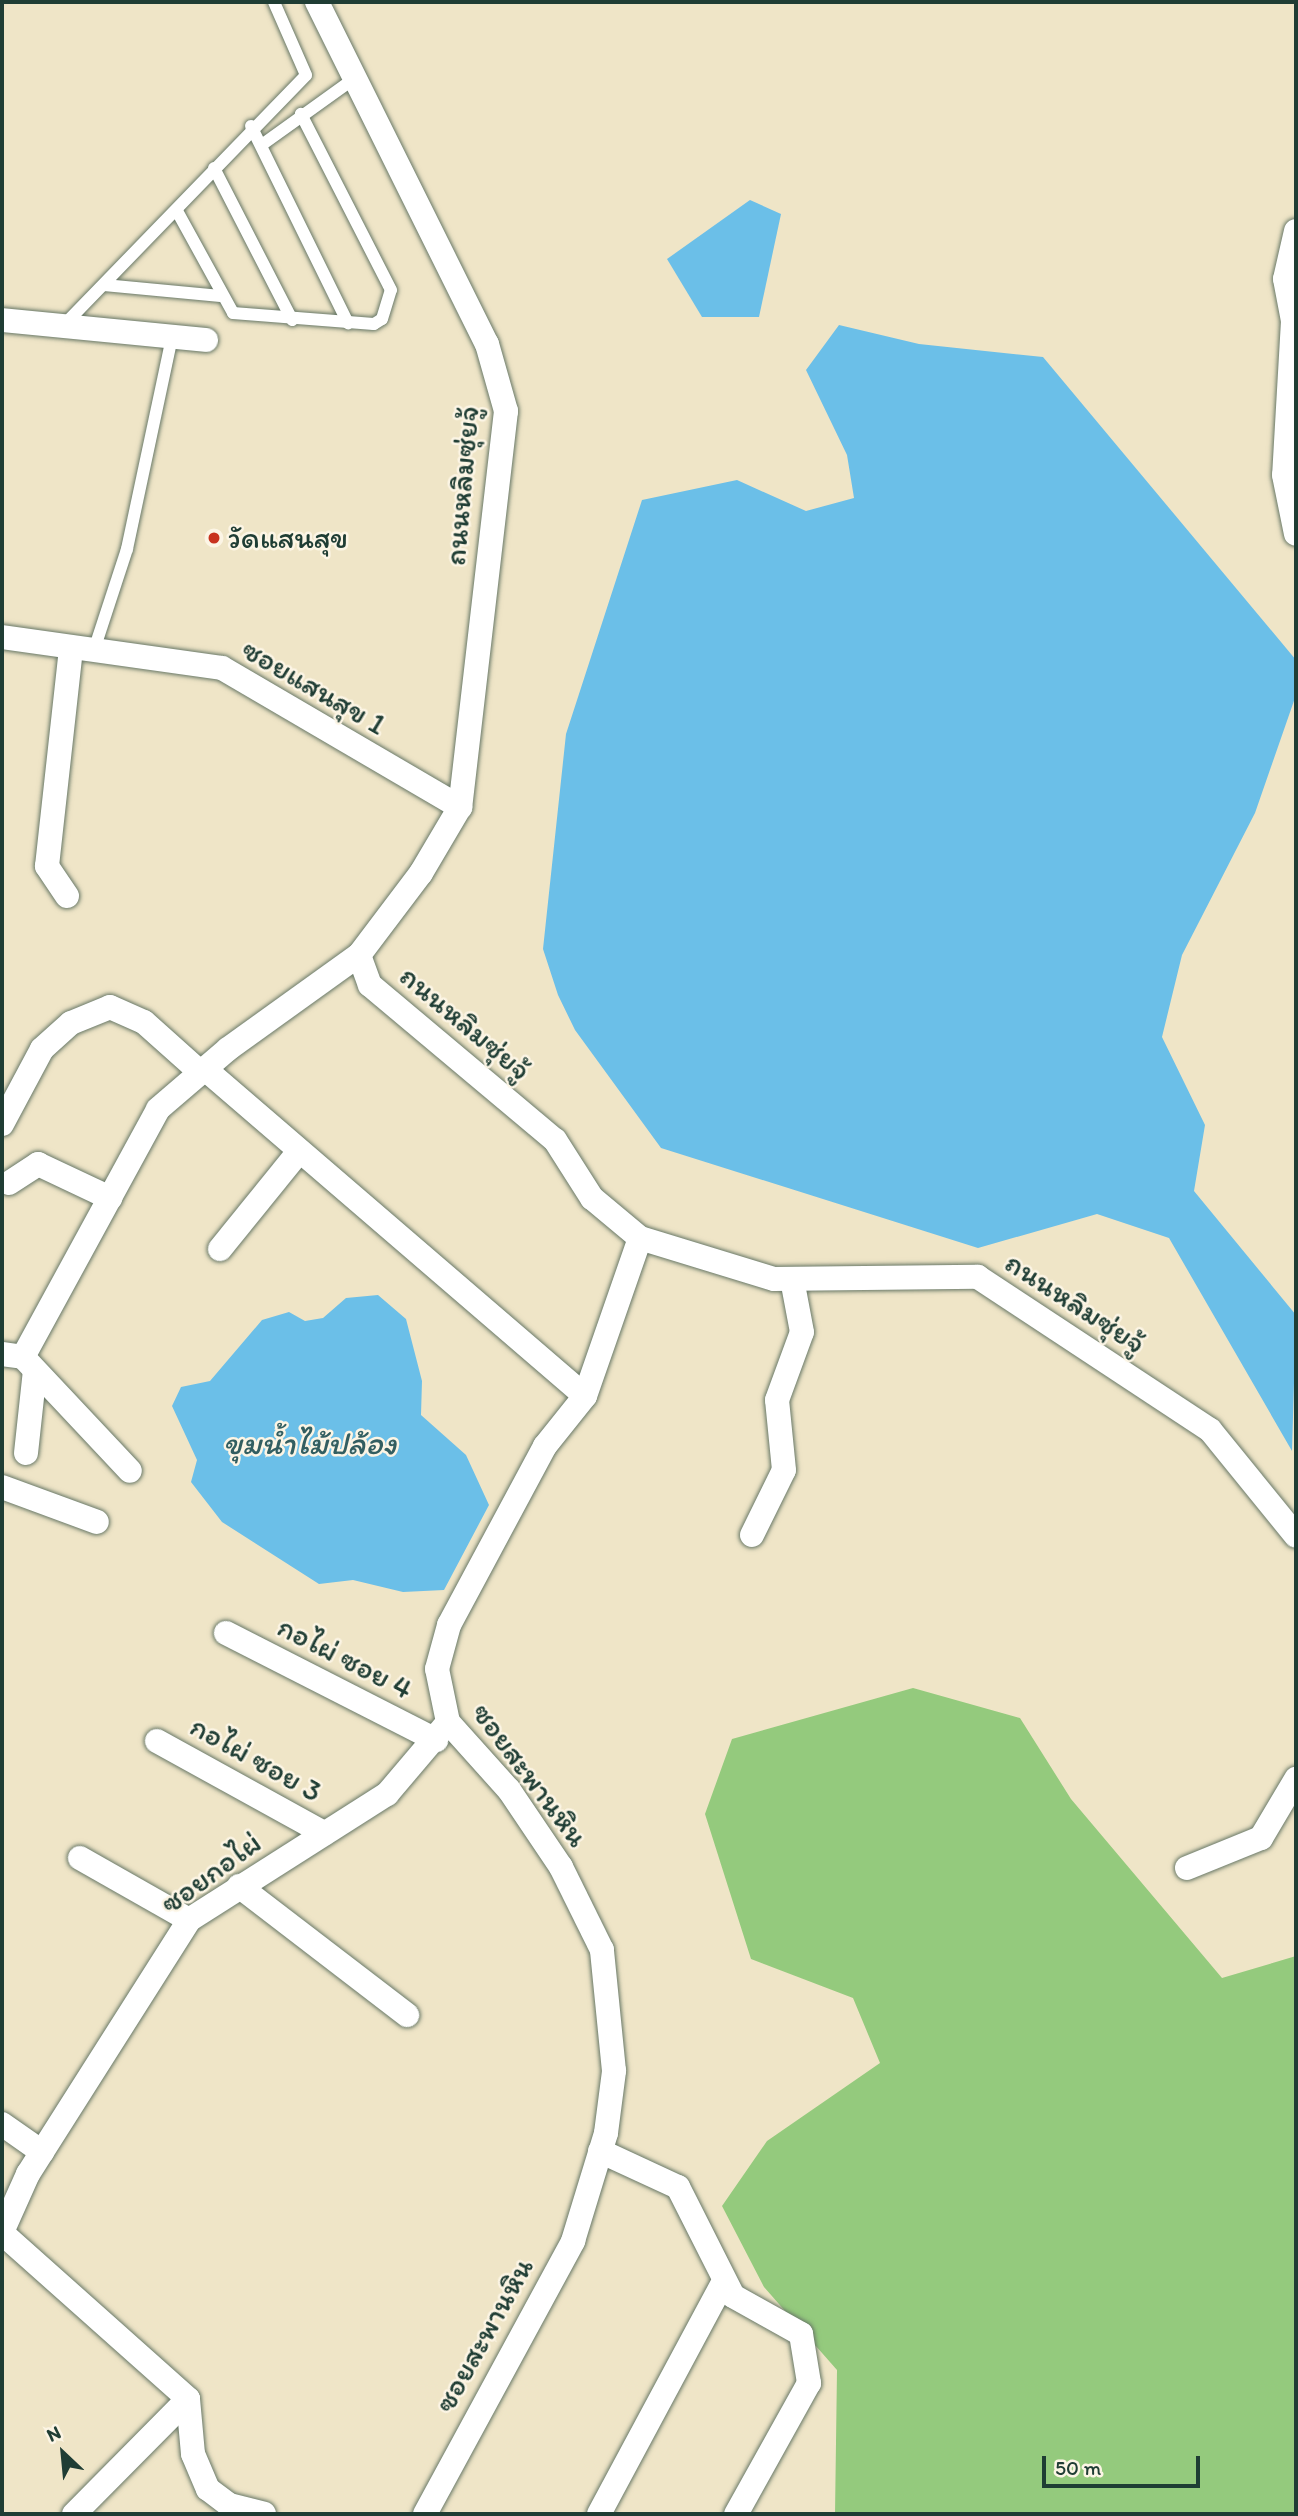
<!DOCTYPE html>
<meta charset="utf-8">
<style>
body{margin:0}
#map{position:relative;width:1298px;height:2516px;overflow:hidden;background:#efe5c7;font-family:Itim,"Playpen Sans Thai",sans-serif}
div>[style]{position:absolute}
.green>*{inset:0;background:#94ca7d}
.water>*{inset:0;background:#6bbfe8}
.roads{filter:drop-shadow(0 0 2px #687867) drop-shadow(0 0 2px #687867)}
.lane>*{height:12px;margin:-6px;padding:0 6px;transform-origin:6px;border-radius:6px;background:#fff}
.street>*{height:24px;margin:-12px;padding:0 12px;transform-origin:12px;border-radius:12px;background:#fff}
.dots>*{width:19px;height:19px;translate:-50% -50%;box-sizing:border-box;border:4px solid #fcf5e5;border-radius:50%}
span{translate:-50% -50%;white-space:nowrap;text-align:center;line-height:1.15;-webkit-text-stroke:5px #fcf5e5;paint-order:stroke}
.street-label{font-size:30px;color:#1f3d34}
.poi-label{font-size:30px;color:#1f3d34}
.left{translate:0 -50%;text-align:left}
.water-label{font-size:32px;color:#325e61;font-style:italic}
.frame{position:absolute;inset:0;border:4px solid #1f3d34;pointer-events:none}
.north{position:absolute;left:28px;top:2418px;width:70px;height:70px;-webkit-text-stroke:5px #fcf5e5;paint-order:stroke;rotate:334deg;font-size:19px;font-weight:700;line-height:28px;text-align:center;color:#1f3d34}
.north::after{content:'';display:block;margin:auto;width:24px;height:32px;background:#1f3d34;clip-path:polygon(50% 0,100% 100%,50% 72%,0 100%)}
.scale{position:absolute;left:1042px;top:2456px;width:158px;height:32px;box-sizing:border-box;border:4px solid #1f3d34;border-top:0;padding-left:9px;font-size:21px;line-height:24px;white-space:nowrap;color:#1f3d34;-webkit-text-stroke:5px #fcf5e5;paint-order:stroke}
</style>
<div id="map">
<div class="green">
<i style="clip-path:polygon(913px 1688px,1020px 1718px,1071px 1799px,1222px 1978px,1296px 1956px,1296px 2514px,835px 2514px,837px 2370px,764px 2287px,722px 2206px,767px 2141px,880px 2063px,853px 1998px,751px 1959px,705px 1814px,732px 1739px)"></i>
</div>
<div class="water">
<i style="clip-path:polygon(750px 200px,781px 214px,759px 317px,702px 317px,667px 259px)"></i>
<i style="clip-path:polygon(839px 325px,919px 344px,1043px 357px,1296px 660px,1296px 695px,1255px 813px,1182px 955px,1162px 1037px,1205px 1125px,1194px 1191px,1296px 1315px,1292px 1451px,1169px 1238px,1097px 1214px,978px 1248px,661px 1148px,575px 1030px,558px 995px,543px 949px,566px 734px,642px 500px,737px 480px,806px 511px,854px 498px,847px 455px,806px 370px)"></i>
<i style="clip-path:polygon(378px 1295px,406px 1319px,422px 1381px,421px 1415px,466px 1455px,489px 1505px,444px 1590px,403px 1592px,353px 1580px,319px 1584px,222px 1522px,191px 1482px,197px 1460px,172px 1406px,181px 1387px,210px 1381px,262px 1320px,289px 1312px,305px 1321px,323px 1318px,346px 1298px)"></i>
</div>
<div class="roads">
<div class="lane">
<i style="left:251px;top:126px;width:220px;rotate:63.8deg"></i>
<i style="left:263px;top:144px;width:113px;rotate:-35.7deg"></i>
<i style="left:214px;top:168px;width:171px;rotate:62.8deg"></i>
<i style="left:177px;top:211px;width:116px;rotate:61.2deg"></i>
<i style="left:233px;top:313px;width:141px;rotate:4.5deg"></i>
<i style="left:374px;top:324px;width:9px;rotate:-32deg"></i>
<i style="left:382px;top:319px;width:30px;rotate:-73deg"></i>
<i style="left:391px;top:290px;width:198px;rotate:-117.1deg"></i>
<i style="left:104px;top:285px;width:117px;rotate:5.4deg"></i>
<i style="left:63px;top:326px;width:349px;rotate:-45.9deg"></i>
<i style="left:306px;top:75px;width:80px;rotate:-113.7deg"></i>
<i style="left:94px;top:650px;width:106px;rotate:-71.9deg"></i>
<i style="left:127px;top:549px;width:217px;rotate:-78deg"></i>
</div>
<div class="street">
<i style="left:317px;top:2px;width:382px;rotate:63.6deg"></i>
<i style="left:487px;top:344px;width:70px;rotate:74.2deg"></i>
<i style="left:506px;top:411px;width:399px;rotate:96.6deg"></i>
<i style="left:460px;top:807px;width:77px;rotate:120.6deg"></i>
<i style="left:421px;top:873px;width:103px;rotate:127.1deg"></i>
<i style="left:359px;top:955px;width:32px;rotate:70deg"></i>
<i style="left:370px;top:985px;width:241px;rotate:40deg"></i>
<i style="left:555px;top:1140px;width:69px;rotate:57.5deg"></i>
<i style="left:592px;top:1198px;width:62px;rotate:39.8deg"></i>
<i style="left:640px;top:1238px;width:140px;rotate:17deg"></i>
<i style="left:774px;top:1279px;width:204px;rotate:-0.6deg"></i>
<i style="left:978px;top:1277px;width:278px;rotate:33.4deg"></i>
<i style="left:1210px;top:1430px;width:136px;rotate:50.9deg"></i>
<i style="left:1296px;top:231px;width:49px;rotate:102.9deg"></i>
<i style="left:1285px;top:279px;width:43px;rotate:79.2deg"></i>
<i style="left:1293px;top:321px;width:154px;rotate:93.3deg"></i>
<i style="left:1284px;top:475px;width:60px;rotate:78.5deg"></i>
<i style="left:2px;top:320px;width:205px;rotate:5.6deg"></i>
<i style="left:2px;top:637px;width:222px;rotate:8deg"></i>
<i style="left:222px;top:668px;width:276px;rotate:30.3deg"></i>
<i style="left:67px;top:896px;width:36px;rotate:-124deg"></i>
<i style="left:47px;top:866px;width:220px;rotate:-83.7deg"></i>
<i style="left:205px;top:1069px;width:501px;rotate:40.71deg"></i>
<i style="left:2px;top:1124px;width:85px;rotate:-61.9deg"></i>
<i style="left:42px;top:1049px;width:39px;rotate:-42deg"></i>
<i style="left:71px;top:1023px;width:42px;rotate:-22.3deg"></i>
<i style="left:110px;top:1007px;width:37px;rotate:24deg"></i>
<i style="left:144px;top:1022px;width:76px;rotate:41.8deg"></i>
<i style="left:9px;top:1183px;width:35px;rotate:-33deg"></i>
<i style="left:38px;top:1164px;width:80px;rotate:25.3deg"></i>
<i style="left:220px;top:1249px;width:122px;rotate:-51deg"></i>
<i style="left:2px;top:1354px;width:21px;rotate:8deg"></i>
<i style="left:23px;top:1357px;width:156px;rotate:46.8deg"></i>
<i style="left:23px;top:1357px;width:282px;rotate:-61.4deg"></i>
<i style="left:158px;top:1109px;width:92px;rotate:-40.6deg"></i>
<i style="left:228px;top:1049px;width:161px;rotate:-35.7deg"></i>
<i style="left:26px;top:1453px;width:83px;rotate:-83.8deg"></i>
<i style="left:2px;top:1487px;width:101px;rotate:20.2deg"></i>
<i style="left:752px;top:1535px;width:72px;rotate:-63.8deg"></i>
<i style="left:784px;top:1470px;width:70px;rotate:-95.7deg"></i>
<i style="left:777px;top:1400px;width:72px;rotate:-69.8deg"></i>
<i style="left:802px;top:1332px;width:54px;rotate:-100.7deg"></i>
<i style="left:226px;top:1633px;width:236px;rotate:27deg"></i>
<i style="left:157px;top:1741px;width:191px;rotate:28.9deg"></i>
<i style="left:80px;top:1858px;width:125px;rotate:29.6deg"></i>
<i style="left:1187px;top:1868px;width:80px;rotate:-22.1deg"></i>
<i style="left:1261px;top:1838px;width:69px;rotate:-59.3deg"></i>
<i style="left:239px;top:1886px;width:212px;rotate:37.5deg"></i>
<i style="left:2px;top:2124px;width:49px;rotate:35deg"></i>
<i style="left:600px;top:2151px;width:86px;rotate:24.8deg"></i>
<i style="left:678px;top:2187px;width:122px;rotate:63.2deg"></i>
<i style="left:733px;top:2296px;width:78px;rotate:29.2deg"></i>
<i style="left:801px;top:2334px;width:50px;rotate:80.7deg"></i>
<i style="left:809px;top:2383px;width:150px;rotate:119.1deg"></i>
<i style="left:2px;top:2232px;width:64px;rotate:-65.9deg"></i>
<i style="left:28px;top:2174px;width:301px;rotate:-57.6deg"></i>
<i style="left:189px;top:1920px;width:235px;rotate:-32.5deg"></i>
<i style="left:387px;top:1794px;width:94px;rotate:-49.7deg"></i>
<i style="left:2px;top:2233px;width:249px;rotate:41.7deg"></i>
<i style="left:188px;top:2399px;width:162px;rotate:134.7deg"></i>
<i style="left:188px;top:2399px;width:55px;rotate:84.8deg"></i>
<i style="left:193px;top:2454px;width:38px;rotate:67deg"></i>
<i style="left:208px;top:2489px;width:26px;rotate:37deg"></i>
<i style="left:229px;top:2505px;width:36px;rotate:14deg"></i>
<i style="left:425px;top:2514px;width:311px;rotate:-61.5deg"></i>
<i style="left:573px;top:2241px;width:113px;rotate:-73deg"></i>
<i style="left:606px;top:2133px;width:63px;rotate:-82.6deg"></i>
<i style="left:614px;top:2071px;width:122px;rotate:-95.7deg"></i>
<i style="left:602px;top:1950px;width:93px;rotate:-116.3deg"></i>
<i style="left:561px;top:1867px;width:93px;rotate:-124deg"></i>
<i style="left:509px;top:1790px;width:91px;rotate:-131.9deg"></i>
<i style="left:448px;top:1722px;width:54px;rotate:-101.7deg"></i>
<i style="left:437px;top:1669px;width:46px;rotate:-74.7deg"></i>
<i style="left:449px;top:1625px;width:203px;rotate:-61.8deg"></i>
<i style="left:545px;top:1446px;width:64px;rotate:-51.3deg"></i>
<i style="left:585px;top:1396px;width:167px;rotate:-70.8deg"></i>
<i style="left:599px;top:2514px;width:264px;rotate:-61.8deg"></i>
</div>
</div>
<div class="dots">
<i style="left:214px;top:538px;background:#c8321e"></i>
</div>
<div class="street-label">
<span style="left:462px;top:486px;rotate:-85deg">ถนนหลิมซุ่ยจู้</span>
<span style="left:314px;top:687px;rotate:30deg">ซอยแสนสุข 1</span>
<span style="left:465px;top:1023px;rotate:40deg">ถนนหลิมซุ่ยจู้</span>
<span style="left:1075px;top:1303px;rotate:33deg">ถนนหลิมซุ่ยจู้</span>
<span style="left:345px;top:1658px;rotate:27deg">กอไผ่ ซอย 4</span>
<span style="left:256px;top:1759px;rotate:29deg">กอไผ่ ซอย 3</span>
<span style="left:530px;top:1775px;rotate:53deg">ซอยสะพานหิน</span>
<span style="left:211px;top:1873px;rotate:-36deg">ซอยกอไผ่</span>
<span style="left:484px;top:2335px;rotate:-61deg">ซอยสะพานหิน</span>
</div>
<div class="poi-label">
<span class="left" style="left:228px;top:538px">วัดแสนสุข</span>
</div>
<div class="water-label">
<span style="left:310px;top:1443px">ขุมน้ำไม้ปล้อง</span>
</div>
<div class="frame"></div>
<div class="north">N</div>
<div class="scale">50 m</div>
</div>
